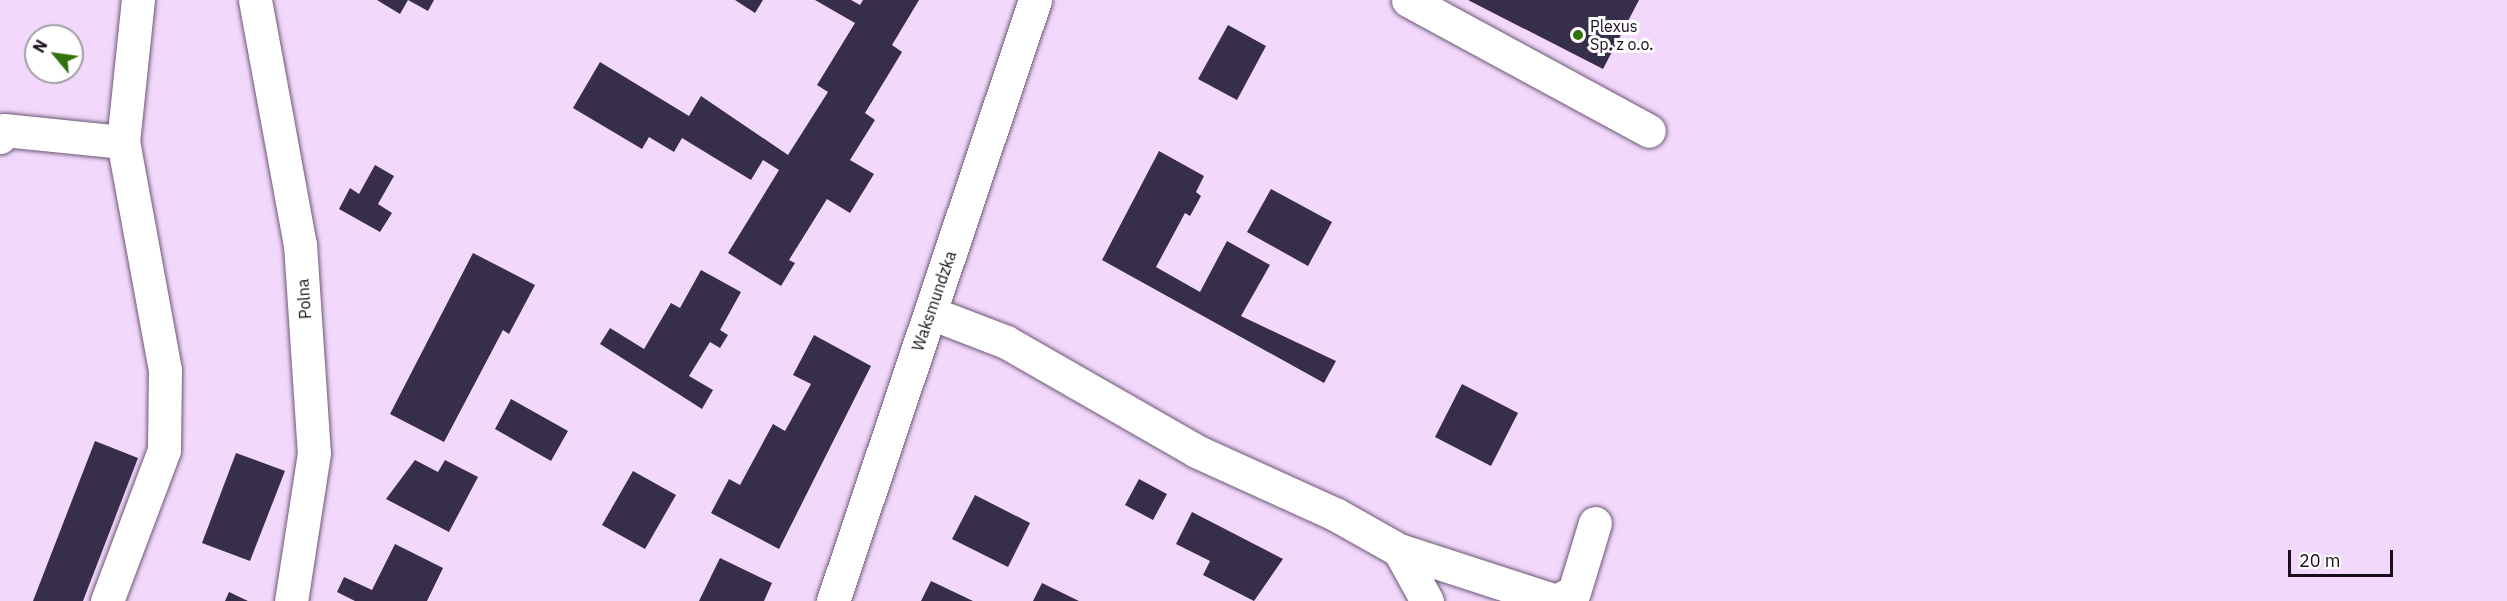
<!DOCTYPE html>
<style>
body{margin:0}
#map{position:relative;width:2507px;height:601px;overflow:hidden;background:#f2d9fb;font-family:"IBM Plex Sans",sans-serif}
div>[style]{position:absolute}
.building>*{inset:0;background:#372e4c}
.roads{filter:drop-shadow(0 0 2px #6d5875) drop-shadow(0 0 2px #6d5875)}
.minor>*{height:33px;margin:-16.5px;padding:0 16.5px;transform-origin:16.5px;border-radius:16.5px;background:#fff}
.dots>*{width:16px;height:16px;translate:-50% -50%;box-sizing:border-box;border:3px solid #fff;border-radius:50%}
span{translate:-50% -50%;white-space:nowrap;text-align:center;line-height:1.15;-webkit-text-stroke:6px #fff;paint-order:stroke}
.poi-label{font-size:16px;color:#170e1a}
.left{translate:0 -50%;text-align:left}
.street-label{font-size:16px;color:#170e1a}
.north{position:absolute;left:24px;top:24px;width:60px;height:60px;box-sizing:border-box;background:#fff;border:2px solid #a29fa3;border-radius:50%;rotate:299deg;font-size:16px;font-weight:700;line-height:24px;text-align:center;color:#170e1a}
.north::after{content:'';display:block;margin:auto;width:21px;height:27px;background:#33720b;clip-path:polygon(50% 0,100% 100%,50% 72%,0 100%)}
.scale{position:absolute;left:2288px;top:550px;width:105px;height:27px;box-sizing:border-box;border:3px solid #170e1a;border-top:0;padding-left:8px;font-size:18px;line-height:21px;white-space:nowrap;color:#170e1a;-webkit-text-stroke:4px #fff;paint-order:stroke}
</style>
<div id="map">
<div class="building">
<i style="clip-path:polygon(377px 0,408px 0,400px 14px)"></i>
<i style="clip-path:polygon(408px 0,434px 0,428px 11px)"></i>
<i style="clip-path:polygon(735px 0,763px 0,755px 13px)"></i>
<i style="clip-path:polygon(815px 0,851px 0,860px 5px,863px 0,919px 0,892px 45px,902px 52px,865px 113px,875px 120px,850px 160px,874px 174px,850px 213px,827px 199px,789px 260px,795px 263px,781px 286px,728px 253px,779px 170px,763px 160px,751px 180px,682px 138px,674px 152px,649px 137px,642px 149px,573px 108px,600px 62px,689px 116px,701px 96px,788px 155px,828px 92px,817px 85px,855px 23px)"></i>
<i style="clip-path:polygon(1468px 0,1639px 0,1603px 69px)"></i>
<i style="clip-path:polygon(1228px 25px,1266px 46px,1237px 100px,1198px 79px)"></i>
<i style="clip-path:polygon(1159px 151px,1204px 176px,1196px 192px,1201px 196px,1190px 216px,1185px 213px,1156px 267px,1200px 292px,1227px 241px,1270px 265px,1241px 316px,1336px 361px,1324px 383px,1102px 260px)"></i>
<i style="clip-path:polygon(375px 165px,394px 176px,378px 204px,392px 213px,380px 232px,339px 209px,350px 188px,359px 194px)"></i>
<i style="clip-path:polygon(1271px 189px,1332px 222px,1308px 266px,1247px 232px)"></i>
<i style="clip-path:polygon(473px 253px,535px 285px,509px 334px,503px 330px,444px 442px,390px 414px)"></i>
<i style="clip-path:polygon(701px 270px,741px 292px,720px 330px,728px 335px,720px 348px,710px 342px,689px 376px,713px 390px,702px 409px,600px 344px,610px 328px,644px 349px,671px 303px,680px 308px)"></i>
<i style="clip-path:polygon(814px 335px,871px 366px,779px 549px,711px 513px,729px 479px,740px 485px,773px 424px,785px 431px,811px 384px,793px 375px)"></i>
<i style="clip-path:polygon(1462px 384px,1518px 413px,1491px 466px,1435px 437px)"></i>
<i style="clip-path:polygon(511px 399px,568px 431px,551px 461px,495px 429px)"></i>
<i style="clip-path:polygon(95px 441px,138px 458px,83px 601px,33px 601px)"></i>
<i style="clip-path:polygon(236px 453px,285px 471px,250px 561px,202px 543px)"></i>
<i style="clip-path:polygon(415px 460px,438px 472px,445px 460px,478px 477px,449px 532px,386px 499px)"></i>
<i style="clip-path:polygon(633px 471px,676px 495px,645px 549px,602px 525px)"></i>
<i style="clip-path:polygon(1139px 479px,1167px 494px,1153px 520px,1125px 505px)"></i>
<i style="clip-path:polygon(975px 495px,1030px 523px,1008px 567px,952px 539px)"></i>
<i style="clip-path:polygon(1192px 512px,1283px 559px,1254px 601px,1203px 575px,1210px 561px,1176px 544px)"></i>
<i style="clip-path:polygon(395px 544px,443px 568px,427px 601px,355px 601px,337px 592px,344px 577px,372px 590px)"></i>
<i style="clip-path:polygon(720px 558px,772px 583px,764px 601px,699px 601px)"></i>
<i style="clip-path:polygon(931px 581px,973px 601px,921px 601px)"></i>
<i style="clip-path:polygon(1042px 583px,1079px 601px,1033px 601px)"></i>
<i style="clip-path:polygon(229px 592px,248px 601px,225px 601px)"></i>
</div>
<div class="roads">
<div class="minor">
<i style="left:255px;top:0;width:248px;rotate:79.6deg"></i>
<i style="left:300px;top:244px;width:209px;rotate:86.2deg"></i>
<i style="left:314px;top:453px;width:150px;rotate:98.8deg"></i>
<i style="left:1408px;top:0;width:274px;rotate:28.5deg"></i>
<i style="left:0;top:137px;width:8px;rotate:-60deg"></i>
<i style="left:4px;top:130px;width:120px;rotate:5.8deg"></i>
<i style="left:123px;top:142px;width:143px;rotate:-84deg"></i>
<i style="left:931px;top:313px;width:80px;rotate:21.1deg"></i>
<i style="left:1006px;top:342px;width:219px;rotate:29.8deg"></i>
<i style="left:1196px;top:451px;width:153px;rotate:24.4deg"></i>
<i style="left:1335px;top:514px;width:73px;rotate:29.4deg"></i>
<i style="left:1399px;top:550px;width:58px;rotate:61.2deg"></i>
<i style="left:1399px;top:550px;width:165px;rotate:18deg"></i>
<i style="left:1556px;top:601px;width:20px;rotate:-27deg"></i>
<i style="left:1574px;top:592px;width:72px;rotate:-73.1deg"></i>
<i style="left:107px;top:601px;width:161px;rotate:-69.3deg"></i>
<i style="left:164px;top:450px;width:80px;rotate:-89.3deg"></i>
<i style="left:165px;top:370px;width:232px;rotate:-100.4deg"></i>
<i style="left:833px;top:601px;width:634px;rotate:-71.42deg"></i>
</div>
</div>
<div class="dots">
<i style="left:1578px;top:35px;background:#33720b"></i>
</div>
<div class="poi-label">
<span class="left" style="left:1590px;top:35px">Plexus<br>Sp. z o.o.</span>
</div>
<div class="street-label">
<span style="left:304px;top:299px;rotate:-94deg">Polna</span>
<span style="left:934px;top:301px;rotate:-71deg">Waksmundzka</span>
</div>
<div class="north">N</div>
<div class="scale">20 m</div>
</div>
